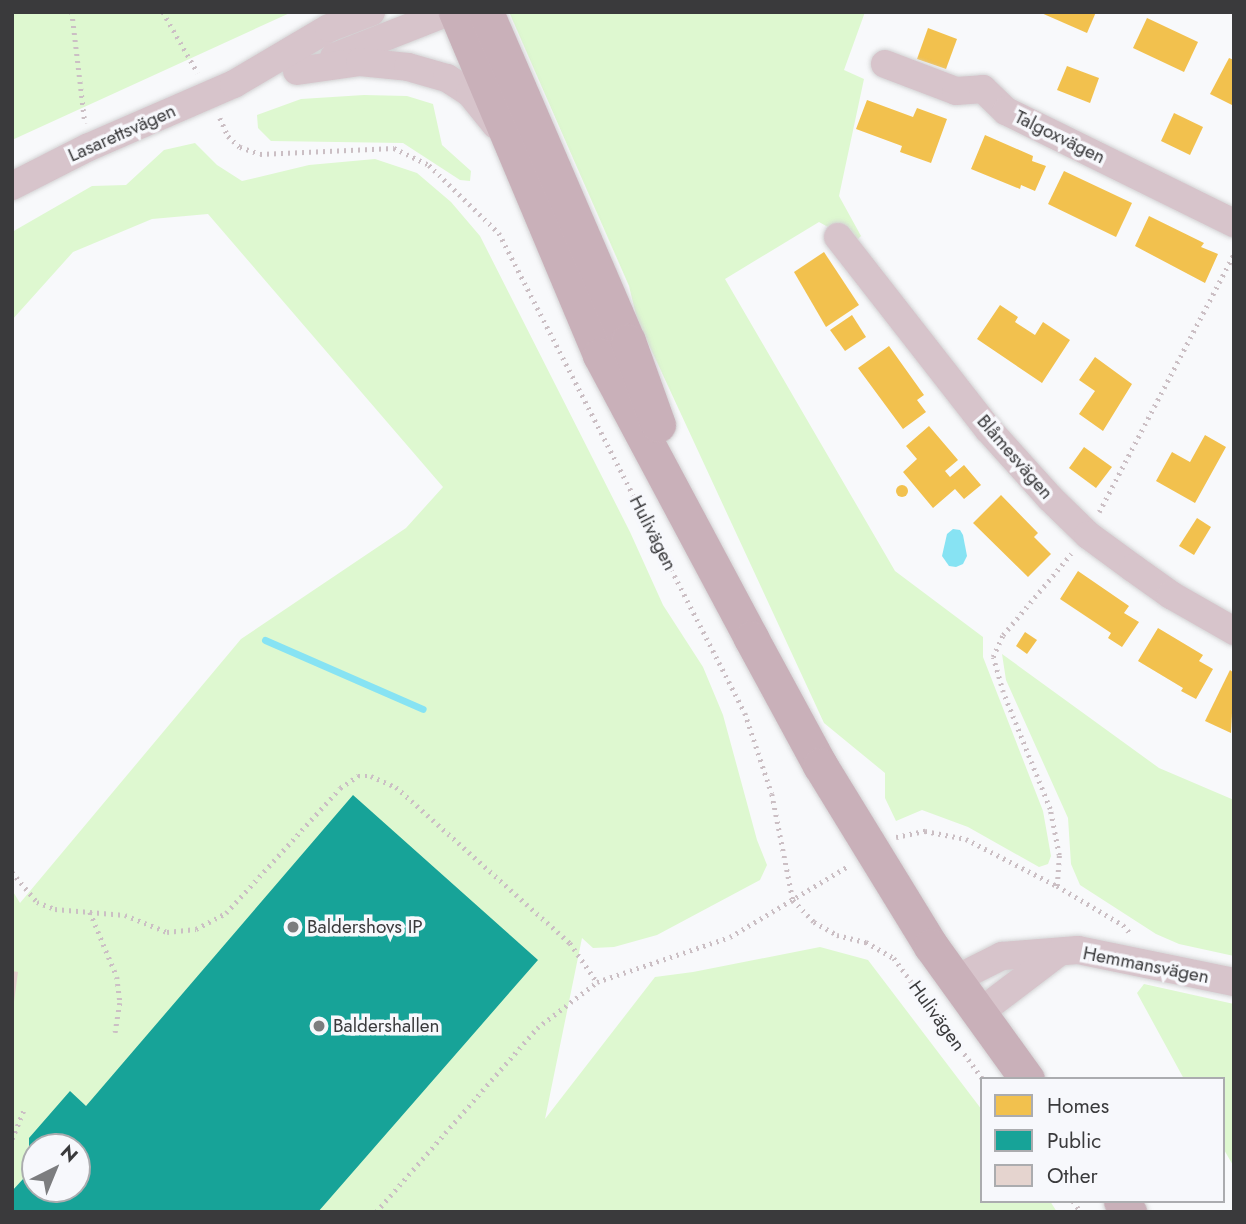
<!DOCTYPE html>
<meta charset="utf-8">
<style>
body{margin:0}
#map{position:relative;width:1246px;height:1224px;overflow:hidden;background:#f8f9fb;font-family:Jost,sans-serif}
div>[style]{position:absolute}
.green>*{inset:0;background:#def8d0}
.water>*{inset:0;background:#87e3f3}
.homes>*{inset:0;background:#f2c14e}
.round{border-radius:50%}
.public>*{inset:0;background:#17a398}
.stream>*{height:7px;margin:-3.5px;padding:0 3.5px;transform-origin:3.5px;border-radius:3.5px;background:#87e3f3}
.building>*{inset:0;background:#e5d4cf}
.path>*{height:4.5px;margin-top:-2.25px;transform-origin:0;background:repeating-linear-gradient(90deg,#cbbfc4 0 2px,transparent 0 7px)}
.roads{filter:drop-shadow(0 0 2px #d3d3d4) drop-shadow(0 0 2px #d3d3d4)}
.minor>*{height:28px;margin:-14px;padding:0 14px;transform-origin:14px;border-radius:14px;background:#d7c4cb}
.major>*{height:35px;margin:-17.5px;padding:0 17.5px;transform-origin:17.5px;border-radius:17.5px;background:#c9b0b9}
.dots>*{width:19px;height:19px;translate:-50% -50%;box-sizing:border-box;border:4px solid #f7f8fc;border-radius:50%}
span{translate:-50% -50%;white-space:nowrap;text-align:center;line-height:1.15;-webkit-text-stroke:7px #f7f8fc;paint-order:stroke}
.street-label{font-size:19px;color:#3a3a3c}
.poi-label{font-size:19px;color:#3a3a3c}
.left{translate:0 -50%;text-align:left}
.frame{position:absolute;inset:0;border:14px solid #3a3a3c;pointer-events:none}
.legend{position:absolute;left:980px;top:1077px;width:245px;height:126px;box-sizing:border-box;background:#f7f8fc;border:2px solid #abacaf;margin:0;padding:9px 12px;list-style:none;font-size:21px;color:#3a3a3c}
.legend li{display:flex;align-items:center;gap:14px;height:35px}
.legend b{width:35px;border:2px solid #abacaf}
.north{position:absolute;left:21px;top:1133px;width:70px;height:70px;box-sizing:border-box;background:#f7f8fc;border:2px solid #abacaf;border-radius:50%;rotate:43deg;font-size:19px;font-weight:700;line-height:28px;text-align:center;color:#3a3a3c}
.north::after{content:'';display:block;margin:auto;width:24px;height:32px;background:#7c7d7f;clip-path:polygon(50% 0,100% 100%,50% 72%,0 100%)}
</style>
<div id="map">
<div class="green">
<i style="clip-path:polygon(12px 12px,292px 12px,12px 140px)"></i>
<i style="clip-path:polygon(509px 12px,865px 12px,844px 70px,864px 79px,839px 196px,861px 236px,855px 242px,819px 222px,725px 279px,895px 571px,983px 637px,983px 657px,1043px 811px,1051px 856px,1048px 864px,1039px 867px,968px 827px,922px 810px,896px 821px,885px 798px,885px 773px,824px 723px,637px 319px,629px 286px)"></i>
<i style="clip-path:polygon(364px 95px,407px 96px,433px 104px,442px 145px,471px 171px,470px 181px,460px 180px,403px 143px,271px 141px,258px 128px,257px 115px,301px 99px)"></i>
<i style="clip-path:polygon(evenodd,195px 143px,217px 165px,242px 181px,309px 165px,375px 159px,417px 173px,451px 202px,480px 236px,630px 532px,663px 605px,703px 667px,723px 715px,757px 840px,767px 865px,760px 880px,657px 935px,614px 947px,593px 948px,582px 938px,545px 1119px,655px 977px,693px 972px,820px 947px,868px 960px,982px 1110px,982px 1201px,1050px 1201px,1057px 1212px,12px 1212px,12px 890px,20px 903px,241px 639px,406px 528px,443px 487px,208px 214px,152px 219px,73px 252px,12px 320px,12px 232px,92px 186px,126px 185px,164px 150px,195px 143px,35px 1147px,77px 1147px,77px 1189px,35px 1189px,35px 1147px)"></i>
<i style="clip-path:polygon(1002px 654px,1159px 768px,1234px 800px,1234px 956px,1179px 944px,1156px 934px,1080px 885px,1071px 864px,1068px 818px,1006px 680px)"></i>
<i style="clip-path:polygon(1144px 984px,1234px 1004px,1234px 1167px,1223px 1148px,1223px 1079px,1184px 1079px,1137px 993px)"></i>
</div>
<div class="water">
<i style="clip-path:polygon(953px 529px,960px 530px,963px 535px,967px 556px,963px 564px,956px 567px,949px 566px,942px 556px,947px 534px)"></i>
</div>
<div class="homes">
<i style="clip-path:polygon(1039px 12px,1096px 12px,1087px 33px)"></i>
<i style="clip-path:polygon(1147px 18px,1198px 42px,1184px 72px,1133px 48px)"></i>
<i style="clip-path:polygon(928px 28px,957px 39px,946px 69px,917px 59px)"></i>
<i style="clip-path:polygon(1229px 58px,1234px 60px,1234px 106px,1210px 94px)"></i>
<i style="clip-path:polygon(1067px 66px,1099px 78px,1090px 103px,1057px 90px)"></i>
<i style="clip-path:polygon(867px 100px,913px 117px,917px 108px,947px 119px,931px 163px,900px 152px,902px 146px,856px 129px)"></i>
<i style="clip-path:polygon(1174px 113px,1203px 127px,1190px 155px,1161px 141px)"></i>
<i style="clip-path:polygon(985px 135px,1033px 156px,1032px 161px,1046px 166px,1035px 191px,1021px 185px,1020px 189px,971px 169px)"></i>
<i style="clip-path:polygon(1064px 171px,1132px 203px,1116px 237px,1048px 204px)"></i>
<i style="clip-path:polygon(1149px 216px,1204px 243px,1201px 247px,1218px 254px,1205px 283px,1135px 246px)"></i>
<i style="clip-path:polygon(824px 252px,859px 305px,826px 327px,794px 272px)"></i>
<i style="clip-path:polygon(1000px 305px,1018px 317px,1015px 322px,1035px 335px,1043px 322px,1070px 340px,1042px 383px,977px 339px)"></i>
<i style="clip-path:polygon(852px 315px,866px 337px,845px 351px,830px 330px)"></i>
<i style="clip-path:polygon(889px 346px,924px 395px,917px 400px,926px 412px,903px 429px,858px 368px)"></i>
<i style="clip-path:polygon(1095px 357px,1132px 384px,1103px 431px,1079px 414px,1095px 391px,1079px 380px)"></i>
<i style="clip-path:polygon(929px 426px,958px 460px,945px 471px,950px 477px,964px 465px,981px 485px,964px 499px,955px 489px,933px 508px,903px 472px,917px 459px,906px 446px)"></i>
<i style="clip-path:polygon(1205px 435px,1226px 447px,1195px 503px,1156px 481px,1172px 452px,1190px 462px)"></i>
<i style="clip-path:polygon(1084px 447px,1112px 467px,1096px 488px,1069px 468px)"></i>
<i class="round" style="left:896px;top:485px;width:12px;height:12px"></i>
<i style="clip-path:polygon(1001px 495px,1038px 533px,1034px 537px,1051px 554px,1028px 577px,973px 523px)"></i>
<i style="clip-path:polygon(1197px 518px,1211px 527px,1194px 555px,1179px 546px)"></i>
<i style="clip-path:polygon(1078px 571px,1129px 606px,1124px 613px,1139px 622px,1122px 647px,1108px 638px,1111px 633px,1060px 599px)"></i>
<i style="clip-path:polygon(1158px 628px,1203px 655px,1199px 661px,1213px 669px,1196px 699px,1181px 691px,1183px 688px,1138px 661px)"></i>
<i style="clip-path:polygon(1025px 632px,1037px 640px,1027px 654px,1016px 646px)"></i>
<i style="clip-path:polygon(1230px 670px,1234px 673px,1231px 733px,1205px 721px)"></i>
</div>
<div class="public">
<i style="clip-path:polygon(353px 795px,538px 960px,318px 1212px,12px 1212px,12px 1191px,35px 1166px,35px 1189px,77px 1189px,77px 1147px,35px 1147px,35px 1165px,29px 1159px,29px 1138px,70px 1091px,86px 1106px)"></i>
</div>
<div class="stream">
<i style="left:265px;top:640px;width:172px;rotate:23.6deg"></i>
</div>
<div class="building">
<i style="clip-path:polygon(12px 971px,18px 972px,14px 1002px,12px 1002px)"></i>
</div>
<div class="path">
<i style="left:72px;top:12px;width:112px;rotate:83.3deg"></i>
<i style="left:163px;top:12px;width:70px;rotate:60.2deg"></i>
<i style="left:220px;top:118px;width:20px;rotate:66deg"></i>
<i style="left:228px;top:136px;width:16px;rotate:43deg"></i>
<i style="left:240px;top:147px;width:21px;rotate:19deg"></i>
<i style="left:260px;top:154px;width:134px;rotate:-2.6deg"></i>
<i style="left:394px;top:148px;width:39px;rotate:26deg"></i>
<i style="left:429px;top:165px;width:98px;rotate:44.2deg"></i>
<i style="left:499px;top:233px;width:539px;rotate:62.86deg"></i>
<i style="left:745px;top:713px;width:85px;rotate:71.6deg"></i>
<i style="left:772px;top:794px;width:108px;rotate:78.8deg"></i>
<i style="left:793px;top:900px;width:30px;rotate:46deg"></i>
<i style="left:814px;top:922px;width:26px;rotate:29deg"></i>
<i style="left:837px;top:935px;width:30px;rotate:14deg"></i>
<i style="left:866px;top:942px;width:32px;rotate:30deg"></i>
<i style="left:894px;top:958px;width:150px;rotate:53.7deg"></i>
<i style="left:1099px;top:512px;width:291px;rotate:-62.4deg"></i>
<i style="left:896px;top:837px;width:30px;rotate:-12deg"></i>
<i style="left:925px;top:831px;width:42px;rotate:11deg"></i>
<i style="left:966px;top:839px;width:102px;rotate:27.3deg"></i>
<i style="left:1057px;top:886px;width:77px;rotate:30.6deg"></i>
<i style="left:1123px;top:925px;width:13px;rotate:48deg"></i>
<i style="left:12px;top:872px;width:39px;rotate:50deg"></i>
<i style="left:37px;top:902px;width:19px;rotate:21deg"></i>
<i style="left:55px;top:909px;width:70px;rotate:4.9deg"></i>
<i style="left:125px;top:915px;width:45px;rotate:22deg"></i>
<i style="left:167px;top:932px;width:29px;rotate:-6deg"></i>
<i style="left:196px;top:929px;width:34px;rotate:-28deg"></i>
<i style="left:226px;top:913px;width:169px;rotate:-47.6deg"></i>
<i style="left:340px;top:788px;width:22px;rotate:-34deg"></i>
<i style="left:358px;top:776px;width:13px"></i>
<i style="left:371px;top:776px;width:27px;rotate:24deg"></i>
<i style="left:396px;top:787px;width:234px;rotate:41.9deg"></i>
<i style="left:570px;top:943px;width:47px;rotate:55.3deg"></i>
<i style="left:1057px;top:886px;width:31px;rotate:-86deg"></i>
<i style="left:1059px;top:855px;width:47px;rotate:-101.1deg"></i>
<i style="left:1050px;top:809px;width:126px;rotate:-111.9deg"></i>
<i style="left:1003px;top:692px;width:36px;rotate:-106deg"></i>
<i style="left:993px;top:657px;width:24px;rotate:-66deg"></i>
<i style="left:1003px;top:635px;width:106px;rotate:-50deg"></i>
<i style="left:90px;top:912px;width:70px;rotate:67.4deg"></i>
<i style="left:117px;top:977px;width:26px;rotate:83deg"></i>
<i style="left:120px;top:1003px;width:30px;rotate:99deg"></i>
<i style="left:12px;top:1139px;width:32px;rotate:-68deg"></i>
<i style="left:1073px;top:1201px;width:14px;rotate:54deg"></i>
<i style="left:376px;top:1212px;width:244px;rotate:-48.8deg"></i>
<i style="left:537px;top:1028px;width:76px;rotate:-37.5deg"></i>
<i style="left:597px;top:982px;width:140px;rotate:-18.7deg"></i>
<i style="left:730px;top:937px;width:138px;rotate:-31deg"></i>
</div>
<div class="roads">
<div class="minor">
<i style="left:334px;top:57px;width:123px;rotate:-21.5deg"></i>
<i style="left:885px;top:64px;width:76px;rotate:20.8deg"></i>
<i style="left:956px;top:91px;width:27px;rotate:-4deg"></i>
<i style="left:983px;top:89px;width:32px;rotate:44deg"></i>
<i style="left:1006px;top:111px;width:254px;rotate:26.2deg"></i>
<i style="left:297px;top:71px;width:64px;rotate:-8.1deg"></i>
<i style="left:360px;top:62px;width:48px;rotate:5.9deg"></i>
<i style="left:408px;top:67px;width:41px;rotate:15.8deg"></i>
<i style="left:447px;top:78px;width:27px;rotate:33deg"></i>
<i style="left:470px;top:93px;width:41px;rotate:50.9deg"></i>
<i style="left:12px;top:186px;width:86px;rotate:-26.9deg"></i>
<i style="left:89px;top:147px;width:158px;rotate:-23.5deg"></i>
<i style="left:234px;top:84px;width:110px;rotate:-30.5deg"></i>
<i style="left:329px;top:28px;width:45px;rotate:-20.9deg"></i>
<i style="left:838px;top:237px;width:244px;rotate:52deg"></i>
<i style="left:988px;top:429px;width:93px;rotate:48.1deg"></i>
<i style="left:1050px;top:498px;width:53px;rotate:44.2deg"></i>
<i style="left:1088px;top:535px;width:56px;rotate:36.3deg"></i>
<i style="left:1133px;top:568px;width:47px;rotate:35.4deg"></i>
<i style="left:1171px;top:595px;width:73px;rotate:29.7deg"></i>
<i style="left:954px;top:980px;width:54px;rotate:-26.6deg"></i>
<i style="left:1002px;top:956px;width:76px;rotate:-4.5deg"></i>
<i style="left:1078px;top:950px;width:159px;rotate:11.6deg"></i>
<i style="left:979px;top:1013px;width:99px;rotate:-37.2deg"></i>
</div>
<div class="major">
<i style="left:456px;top:12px;width:372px;rotate:67.2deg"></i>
<i style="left:600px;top:355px;width:321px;rotate:61.9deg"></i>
<i style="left:751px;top:638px;width:145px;rotate:61.5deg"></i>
<i style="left:820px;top:765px;width:212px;rotate:58.5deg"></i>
<i style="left:931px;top:946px;width:164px;rotate:54.2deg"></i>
<i style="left:486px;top:12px;width:358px;rotate:66.7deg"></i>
<i style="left:628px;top:341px;width:89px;rotate:70.3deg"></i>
<i style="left:1121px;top:1201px;width:14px;rotate:54deg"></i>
</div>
</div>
<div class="dots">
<i style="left:293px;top:927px;background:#7c7d7f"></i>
<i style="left:319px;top:1026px;background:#7c7d7f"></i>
</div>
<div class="street-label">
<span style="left:122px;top:133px;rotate:-24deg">Lasarettsvägen</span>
<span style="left:1060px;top:137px;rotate:26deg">Talgoxvägen</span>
<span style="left:1015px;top:457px;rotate:49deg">Blåmesvägen</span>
<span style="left:653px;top:533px;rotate:63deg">Hulivägen</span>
<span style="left:1146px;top:965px;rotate:11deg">Hemmansvägen</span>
<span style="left:937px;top:1016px;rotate:54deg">Hulivägen</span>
</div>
<div class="poi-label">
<span class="left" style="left:307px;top:927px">Baldershovs IP</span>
<span class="left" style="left:333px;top:1026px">Baldershallen</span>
</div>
<div class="frame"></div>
<ul class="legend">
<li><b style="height:19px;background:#f2c14e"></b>Homes</li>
<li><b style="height:19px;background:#17a398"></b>Public</li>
<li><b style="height:19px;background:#e5d4cf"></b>Other</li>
</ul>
<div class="north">N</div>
</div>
